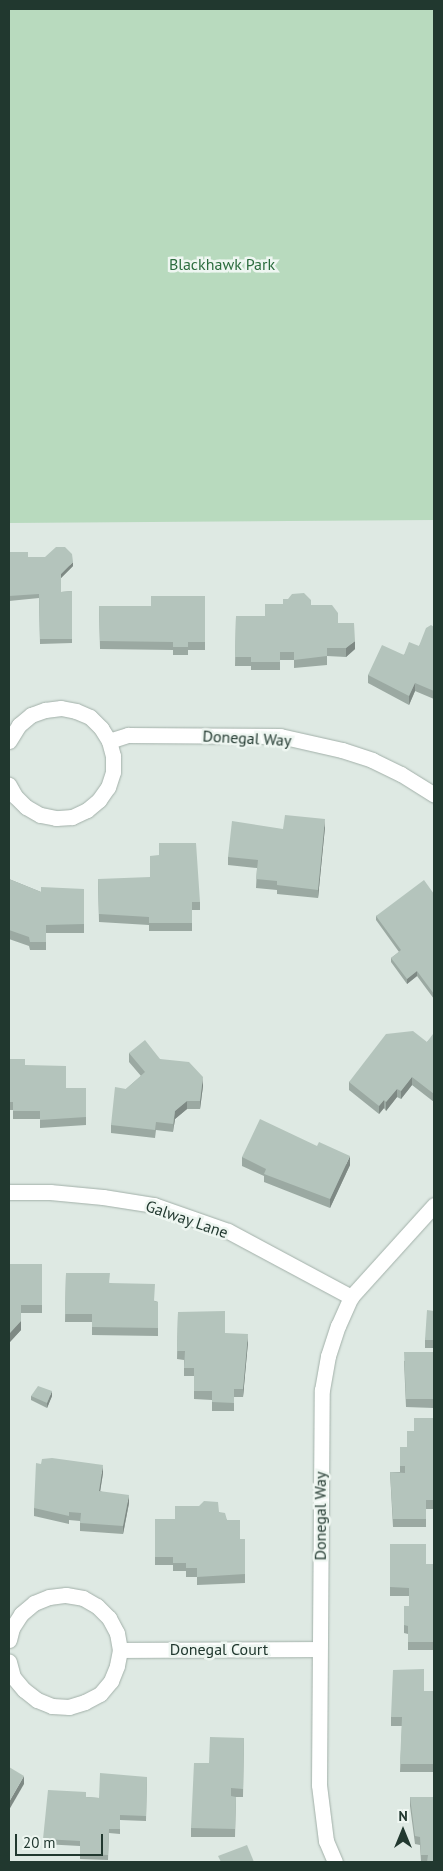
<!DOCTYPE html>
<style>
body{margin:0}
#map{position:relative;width:443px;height:1871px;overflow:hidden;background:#dee9e3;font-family:"PT Sans",sans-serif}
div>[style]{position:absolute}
.green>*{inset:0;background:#b8dabe}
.roads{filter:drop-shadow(0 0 1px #a2b0a9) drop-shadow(0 0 1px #a2b0a9)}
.street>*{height:15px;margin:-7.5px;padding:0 7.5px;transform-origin:7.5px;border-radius:7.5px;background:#fff}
.wall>*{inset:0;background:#9ba9a2}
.shaded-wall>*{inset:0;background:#7e8984}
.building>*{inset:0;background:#b4c4bc}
span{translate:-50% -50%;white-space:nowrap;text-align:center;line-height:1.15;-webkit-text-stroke:5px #eef6f1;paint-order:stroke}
.park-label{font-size:16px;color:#2d6d3f}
.street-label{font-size:16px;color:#21382f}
.frame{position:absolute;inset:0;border:10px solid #21382f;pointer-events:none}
.north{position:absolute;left:378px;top:1806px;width:50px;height:50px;-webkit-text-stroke:4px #eef6f1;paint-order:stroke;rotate:0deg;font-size:14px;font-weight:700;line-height:20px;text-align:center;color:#21382f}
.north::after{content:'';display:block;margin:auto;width:18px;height:22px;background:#21382f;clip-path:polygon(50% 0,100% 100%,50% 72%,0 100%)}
.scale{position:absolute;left:15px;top:1834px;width:88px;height:22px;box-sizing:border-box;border:2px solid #21382f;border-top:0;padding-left:6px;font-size:15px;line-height:18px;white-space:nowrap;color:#21382f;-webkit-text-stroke:4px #eef6f1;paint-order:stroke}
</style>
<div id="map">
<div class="green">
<i style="clip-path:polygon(9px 9px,434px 9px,434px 520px,9px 523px)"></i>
</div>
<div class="roads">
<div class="street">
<i style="left:9px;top:741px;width:19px;rotate:-58deg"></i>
<i style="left:19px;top:725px;width:16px;rotate:-40deg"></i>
<i style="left:31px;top:715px;width:15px;rotate:-20deg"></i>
<i style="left:45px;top:710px;width:16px;rotate:-7deg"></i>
<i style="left:61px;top:708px;width:15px;rotate:11deg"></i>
<i style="left:76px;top:711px;width:15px;rotate:23deg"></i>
<i style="left:90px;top:717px;width:16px;rotate:45deg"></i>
<i style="left:101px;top:728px;width:15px;rotate:58deg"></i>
<i style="left:109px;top:741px;width:16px;rotate:75deg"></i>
<i style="left:113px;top:756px;width:16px;rotate:90deg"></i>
<i style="left:113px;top:772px;width:16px;rotate:108deg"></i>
<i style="left:108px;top:787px;width:16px;rotate:125deg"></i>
<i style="left:99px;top:800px;width:16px;rotate:140deg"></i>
<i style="left:87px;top:810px;width:17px;rotate:155deg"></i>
<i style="left:72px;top:817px;width:16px;rotate:176deg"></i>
<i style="left:56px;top:818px;width:16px;rotate:-169deg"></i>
<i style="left:40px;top:815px;width:16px;rotate:-150deg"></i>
<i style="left:26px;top:807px;width:16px;rotate:-135deg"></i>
<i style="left:15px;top:796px;width:13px;rotate:-119deg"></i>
<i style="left:109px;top:741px;width:20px;rotate:-18deg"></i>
<i style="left:128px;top:735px;width:152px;rotate:0.4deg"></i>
<i style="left:280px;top:736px;width:64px;rotate:12.7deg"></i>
<i style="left:342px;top:750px;width:32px;rotate:18deg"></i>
<i style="left:372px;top:760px;width:32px;rotate:26deg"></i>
<i style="left:401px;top:774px;width:39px;rotate:32deg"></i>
<i style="left:9px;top:1192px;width:41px"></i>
<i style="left:50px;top:1192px;width:53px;rotate:5.4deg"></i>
<i style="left:103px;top:1197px;width:52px;rotate:8.9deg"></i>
<i style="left:154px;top:1205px;width:78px;rotate:19.4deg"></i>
<i style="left:228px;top:1231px;width:140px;rotate:28.2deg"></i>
<i style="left:9px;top:1640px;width:12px;rotate:-76deg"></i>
<i style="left:12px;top:1628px;width:17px;rotate:-57deg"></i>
<i style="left:21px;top:1614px;width:17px;rotate:-40deg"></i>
<i style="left:34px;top:1603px;width:16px;rotate:-22deg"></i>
<i style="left:49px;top:1597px;width:17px;rotate:-7deg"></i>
<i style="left:66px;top:1595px;width:17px;rotate:10deg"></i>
<i style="left:83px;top:1598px;width:16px;rotate:30deg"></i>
<i style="left:97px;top:1606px;width:17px;rotate:45deg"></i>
<i style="left:109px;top:1618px;width:17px;rotate:62deg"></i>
<i style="left:117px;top:1633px;width:17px;rotate:80deg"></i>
<i style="left:120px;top:1650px;width:16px;rotate:101deg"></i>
<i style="left:117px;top:1666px;width:16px;rotate:112deg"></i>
<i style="left:111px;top:1681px;width:17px;rotate:130deg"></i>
<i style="left:100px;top:1694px;width:17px;rotate:152deg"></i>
<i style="left:85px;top:1702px;width:17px;rotate:163deg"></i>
<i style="left:69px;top:1707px;width:17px;rotate:-177deg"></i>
<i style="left:52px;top:1706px;width:16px;rotate:-158deg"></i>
<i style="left:37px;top:1700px;width:16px;rotate:-142deg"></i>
<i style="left:24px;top:1690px;width:17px;rotate:-130deg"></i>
<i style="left:13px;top:1677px;width:16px;rotate:-105deg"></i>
<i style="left:120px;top:1650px;width:199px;rotate:-0.3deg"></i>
<i style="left:335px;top:1862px;width:23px;rotate:-113deg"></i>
<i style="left:326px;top:1841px;width:56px;rotate:-97.1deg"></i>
<i style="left:319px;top:1785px;width:395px;rotate:-89.6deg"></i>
<i style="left:322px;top:1390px;width:35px;rotate:-80deg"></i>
<i style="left:328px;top:1356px;width:32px;rotate:-72deg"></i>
<i style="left:338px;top:1326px;width:32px;rotate:-66deg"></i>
<i style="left:351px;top:1297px;width:124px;rotate:-47.9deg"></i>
</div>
</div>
<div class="wall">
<i style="clip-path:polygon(9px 552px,28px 557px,73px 566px,61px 578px,61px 592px,72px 591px,72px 643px,40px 644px,39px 598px,9px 601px)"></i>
<i style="clip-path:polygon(205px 596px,205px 650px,188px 650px,188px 655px,173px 655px,173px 650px,100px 649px,99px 606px,151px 606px)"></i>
<i style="clip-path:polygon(311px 605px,338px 623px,355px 649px,346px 657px,327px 656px,327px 665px,294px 668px,294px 660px,280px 660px,280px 670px,251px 670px,251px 666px,235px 666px,236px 616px,265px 616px)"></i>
<i style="clip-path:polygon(434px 627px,434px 699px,415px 691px,409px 705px,368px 683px,368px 675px,419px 646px)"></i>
<i style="clip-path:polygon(325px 827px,318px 898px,277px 894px,277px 890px,256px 888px,257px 868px,228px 865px,228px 857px,283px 829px)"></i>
<i style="clip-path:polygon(9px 879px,41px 892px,84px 889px,84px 933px,46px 933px,46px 950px,30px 950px,29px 946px,9px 939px)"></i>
<i style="clip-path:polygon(98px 879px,200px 902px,200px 910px,192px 910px,192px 931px,149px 931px,149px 925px,99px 922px)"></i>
<i style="clip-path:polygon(434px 894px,434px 999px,417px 976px,407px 984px,391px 962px,391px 958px,399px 952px,376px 920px,376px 916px)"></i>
<i style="clip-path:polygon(434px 1035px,434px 1102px,412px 1085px,401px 1099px,397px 1097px,386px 1111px,384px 1108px,379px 1114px,349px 1090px,349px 1082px,427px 1042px)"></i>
<i style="clip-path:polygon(129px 1053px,160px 1059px,203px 1086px,200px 1109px,187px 1109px,175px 1119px,173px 1132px,156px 1130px,155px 1138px,111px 1133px,111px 1125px,126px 1089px,141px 1076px,129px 1062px)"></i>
<i style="clip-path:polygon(9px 1059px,25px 1065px,66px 1088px,86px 1088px,86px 1125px,40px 1128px,40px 1119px,13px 1119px,13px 1110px,9px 1110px)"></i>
<i style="clip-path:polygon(242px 1157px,350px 1165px,330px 1208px,264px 1182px,264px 1176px,242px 1166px)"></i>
<i style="clip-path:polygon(9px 1264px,42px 1264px,42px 1313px,21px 1313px,21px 1330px,9px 1343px)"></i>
<i style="clip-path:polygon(66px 1273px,110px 1283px,155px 1301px,158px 1302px,158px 1336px,92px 1335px,92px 1322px,65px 1322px)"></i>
<i style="clip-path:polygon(434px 1311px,434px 1408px,406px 1407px,404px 1361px,433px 1352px,433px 1348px,425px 1348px,425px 1340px)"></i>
<i style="clip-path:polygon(178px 1312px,225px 1333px,248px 1342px,243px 1397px,234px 1397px,234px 1411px,212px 1411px,212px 1400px,194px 1399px,194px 1376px,184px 1376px,184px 1360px,177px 1359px)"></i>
<i style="clip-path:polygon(31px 1396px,52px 1396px,47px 1408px,31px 1400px)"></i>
<i style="clip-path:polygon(434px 1427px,434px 1509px,426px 1509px,426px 1527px,393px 1527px,390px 1472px,400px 1472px,400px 1447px,407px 1447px,414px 1431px)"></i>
<i style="clip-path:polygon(103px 1473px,100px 1491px,129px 1503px,123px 1534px,80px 1531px,80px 1521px,69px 1520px,69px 1524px,34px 1516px,34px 1508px)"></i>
<i style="clip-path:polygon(219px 1512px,227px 1520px,240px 1539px,245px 1539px,245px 1583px,197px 1585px,197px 1577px,186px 1577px,186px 1571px,173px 1571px,173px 1565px,155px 1565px,155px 1519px,175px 1519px)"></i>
<i style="clip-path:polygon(390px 1544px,426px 1564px,434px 1564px,434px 1650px,408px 1650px,408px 1634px,404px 1633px,404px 1606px,409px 1606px,409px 1596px,390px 1596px)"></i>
<i style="clip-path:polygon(424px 1691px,434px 1691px,434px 1772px,400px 1772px,402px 1726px,391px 1726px,391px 1717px)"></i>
<i style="clip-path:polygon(244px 1738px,243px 1797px,233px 1797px,236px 1797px,235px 1837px,191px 1837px,191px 1828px,209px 1763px)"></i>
<i style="clip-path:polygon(147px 1777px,146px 1821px,120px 1820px,120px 1834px,109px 1833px,108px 1860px,80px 1859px,80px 1846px,43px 1844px,43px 1839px,86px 1797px,99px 1798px)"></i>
<i style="clip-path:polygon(410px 1797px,433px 1797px,434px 1862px,421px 1862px,420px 1845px,415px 1844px,410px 1806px)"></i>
</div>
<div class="shaded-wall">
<i style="clip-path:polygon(73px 562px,73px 566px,61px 578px,61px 574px)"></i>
<i style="clip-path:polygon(355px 641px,355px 649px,346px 657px,346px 648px)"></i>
<i style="clip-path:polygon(415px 683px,415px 691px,409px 705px,409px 696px)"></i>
<i style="clip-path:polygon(325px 819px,325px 827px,318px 898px,318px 890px)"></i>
<i style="clip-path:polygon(417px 971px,417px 976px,407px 984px,407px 979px)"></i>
<i style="clip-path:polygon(203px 1077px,203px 1086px,200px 1109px,200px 1101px)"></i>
<i style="clip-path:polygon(412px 1077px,412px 1085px,401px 1099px,401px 1091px)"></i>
<i style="clip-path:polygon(397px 1089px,397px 1097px,386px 1111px,386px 1102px)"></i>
<i style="clip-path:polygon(384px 1100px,384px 1108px,379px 1114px,379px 1106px)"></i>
<i style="clip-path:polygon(187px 1101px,187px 1109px,175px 1119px,173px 1132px,175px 1111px)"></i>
<i style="clip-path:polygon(350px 1156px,350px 1165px,330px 1208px,330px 1199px)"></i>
<i style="clip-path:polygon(21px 1321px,21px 1330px,9px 1343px,9px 1334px)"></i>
<i style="clip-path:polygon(248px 1334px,248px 1342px,243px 1397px,243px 1389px)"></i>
<i style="clip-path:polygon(52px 1391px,52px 1396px,47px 1408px,47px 1403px)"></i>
<i style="clip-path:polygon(103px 1465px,103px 1473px,99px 1499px,99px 1491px)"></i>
<i style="clip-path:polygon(129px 1495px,129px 1503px,123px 1534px,123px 1526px)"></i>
<i style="clip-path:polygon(24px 1776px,24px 1784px,9px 1810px,9px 1802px)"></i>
</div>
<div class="building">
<i style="clip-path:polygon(56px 547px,65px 547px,72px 554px,73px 562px,61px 574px,61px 592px,72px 591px,72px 639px,40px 639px,39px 594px,9px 596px,9px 552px,28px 552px,28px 557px,45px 557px)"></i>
<i style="clip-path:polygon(304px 593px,311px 600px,311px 605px,332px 605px,338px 613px,338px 623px,354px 623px,355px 641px,346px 648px,327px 648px,327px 656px,294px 660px,294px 652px,280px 652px,280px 662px,251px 662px,251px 657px,235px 657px,236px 616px,265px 616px,265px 604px,283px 604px,283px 599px,288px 599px,292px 594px)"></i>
<i style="clip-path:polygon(151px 596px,205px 596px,205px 642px,188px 642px,188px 647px,173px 647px,173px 642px,100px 641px,99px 606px,151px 606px)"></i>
<i style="clip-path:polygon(431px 625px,434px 627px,434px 691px,415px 683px,409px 696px,368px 675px,382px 645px,404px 655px,409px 642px,419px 646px,426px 628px)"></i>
<i style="clip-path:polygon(285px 815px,325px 819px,318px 890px,277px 885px,277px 881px,256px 879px,258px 860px,228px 857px,232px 821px,283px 829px)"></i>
<i style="clip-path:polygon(159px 843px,196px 843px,200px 902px,192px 902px,192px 923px,149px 923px,149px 917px,99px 914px,98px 879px,150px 877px,150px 856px,159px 855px)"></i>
<i style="clip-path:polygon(9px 879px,41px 892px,41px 887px,84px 889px,84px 924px,46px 925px,46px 942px,30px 942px,29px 937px,9px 930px)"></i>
<i style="clip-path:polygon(424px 880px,434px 894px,434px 994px,417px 971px,407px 979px,391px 958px,401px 950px,376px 916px)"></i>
<i style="clip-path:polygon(413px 1031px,427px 1042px,433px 1034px,434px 1035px,434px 1094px,412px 1077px,401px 1091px,397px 1089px,386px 1102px,384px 1100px,379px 1106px,349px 1082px,386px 1034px)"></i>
<i style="clip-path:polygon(145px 1040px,160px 1059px,189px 1062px,203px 1077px,200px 1101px,187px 1101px,175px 1111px,173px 1124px,156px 1122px,155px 1130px,111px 1125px,115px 1087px,126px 1089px,145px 1072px,129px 1053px)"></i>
<i style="clip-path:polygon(9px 1059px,25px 1059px,25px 1065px,66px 1066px,66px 1088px,86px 1088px,86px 1117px,40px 1120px,40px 1111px,13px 1111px,13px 1102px,9px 1102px)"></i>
<i style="clip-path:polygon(260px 1119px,317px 1146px,319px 1142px,350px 1156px,330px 1199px,264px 1174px,266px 1169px,242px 1157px)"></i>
<i style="clip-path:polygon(9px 1264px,42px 1264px,42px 1305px,21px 1305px,21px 1321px,9px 1334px)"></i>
<i style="clip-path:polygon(66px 1273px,110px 1273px,109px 1283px,155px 1284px,154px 1301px,158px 1302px,158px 1328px,92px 1327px,92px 1314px,65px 1314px)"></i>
<i style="clip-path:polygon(427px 1310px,434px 1311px,434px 1399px,406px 1399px,404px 1352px,433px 1352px,433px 1340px,425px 1340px)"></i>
<i style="clip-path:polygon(225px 1311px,225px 1333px,248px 1334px,243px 1389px,234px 1389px,234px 1403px,212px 1402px,212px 1391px,194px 1391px,194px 1368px,184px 1368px,185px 1351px,177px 1351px,178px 1312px)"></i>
<i style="clip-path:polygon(38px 1386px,52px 1391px,47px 1403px,31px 1396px)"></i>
<i style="clip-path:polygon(414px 1418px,434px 1418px,434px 1500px,426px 1500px,426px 1519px,393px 1519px,390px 1472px,405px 1473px,405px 1466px,400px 1466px,400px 1447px,407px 1447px,407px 1431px,414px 1431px)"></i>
<i style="clip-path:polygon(52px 1458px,103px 1465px,99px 1491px,129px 1495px,123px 1526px,80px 1523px,81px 1513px,69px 1512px,69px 1516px,34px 1508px,36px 1463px,41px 1464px,42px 1459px)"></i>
<i style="clip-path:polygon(204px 1501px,218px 1502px,219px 1512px,225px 1513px,227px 1520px,240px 1520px,240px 1539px,245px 1539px,245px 1574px,197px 1577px,197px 1568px,186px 1568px,186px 1563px,173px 1563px,173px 1557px,155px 1557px,155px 1519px,175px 1519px,175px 1506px,199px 1506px)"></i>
<i style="clip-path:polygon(390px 1544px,426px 1544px,426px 1564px,434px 1564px,434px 1642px,408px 1642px,408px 1626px,404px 1625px,404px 1606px,409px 1606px,409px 1588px,390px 1587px)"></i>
<i style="clip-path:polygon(424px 1669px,424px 1691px,434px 1691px,434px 1764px,400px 1764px,402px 1717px,391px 1717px,393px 1670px)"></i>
<i style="clip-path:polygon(210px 1737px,244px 1738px,243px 1789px,231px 1788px,231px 1796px,236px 1797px,235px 1829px,191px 1828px,194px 1763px,209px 1763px)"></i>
<i style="clip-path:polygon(9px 1767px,24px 1776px,9px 1802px)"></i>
<i style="clip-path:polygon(100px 1773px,147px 1777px,146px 1816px,120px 1815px,120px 1829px,109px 1829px,108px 1855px,80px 1854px,80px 1841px,43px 1839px,48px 1790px,86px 1792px,86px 1797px,99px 1798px)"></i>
<i style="clip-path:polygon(433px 1792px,434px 1792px,434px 1862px,427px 1862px,428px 1855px,421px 1855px,420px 1837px,415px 1836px,410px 1797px,433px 1797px)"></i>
<i style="clip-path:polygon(247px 1845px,254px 1862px,221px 1862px,218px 1856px)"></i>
</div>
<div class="park-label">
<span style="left:222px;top:264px">Blackhawk Park</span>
</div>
<div class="street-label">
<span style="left:247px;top:738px;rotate:3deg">Donegal Way</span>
<span style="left:187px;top:1219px;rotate:19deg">Galway Lane</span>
<span style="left:320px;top:1516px;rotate:-90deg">Donegal Way</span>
<span style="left:219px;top:1649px">Donegal Court</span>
</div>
<div class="frame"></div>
<div class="north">N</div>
<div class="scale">20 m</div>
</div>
